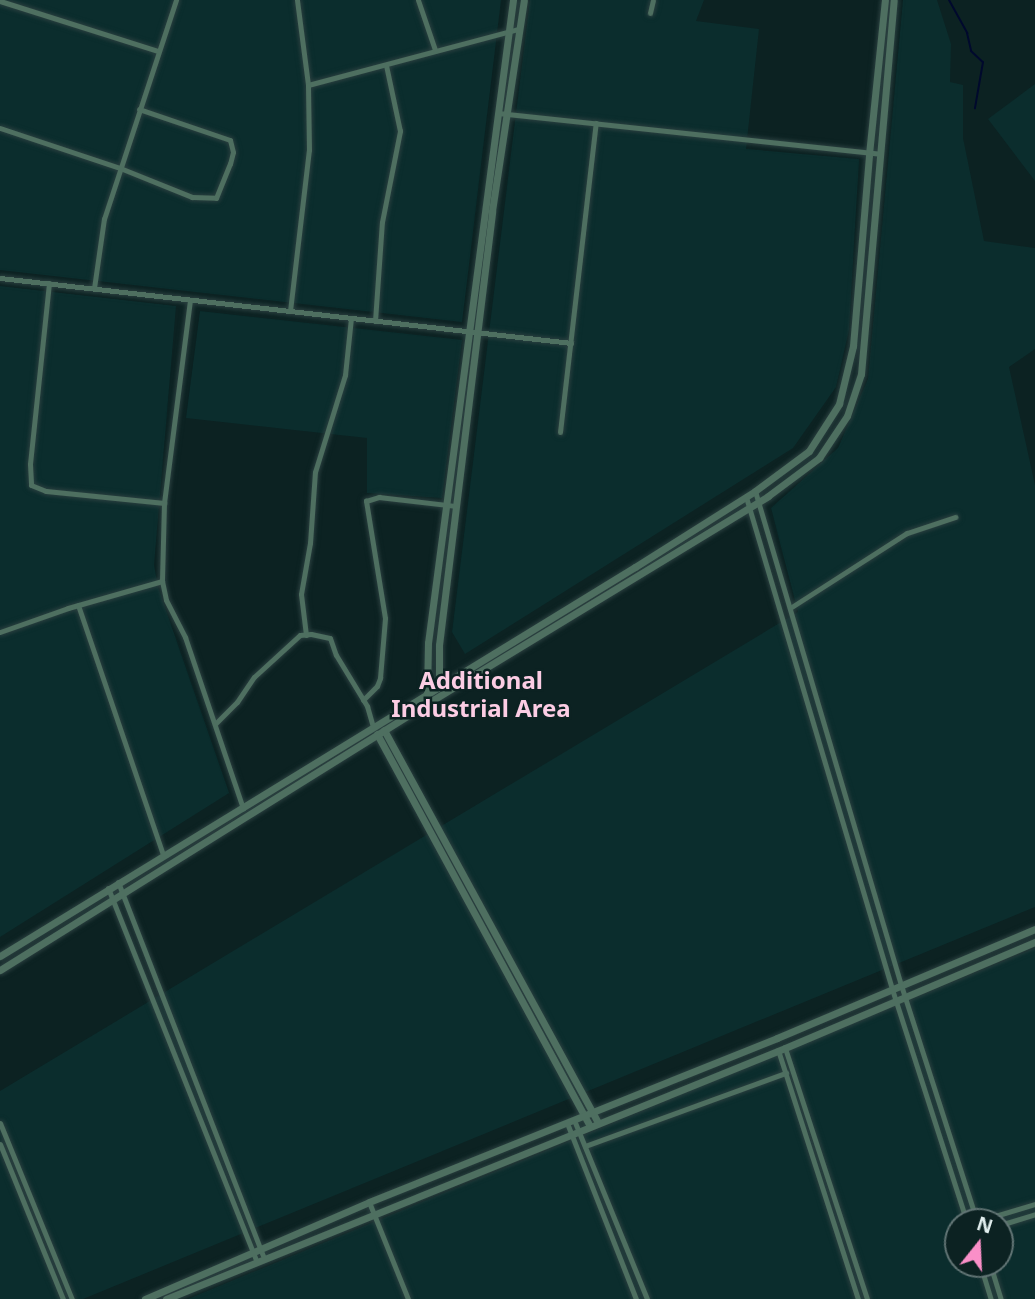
<!DOCTYPE html>
<style>
body{margin:0}
#map{position:relative;width:1035px;height:1299px;overflow:hidden;background:#0c2222;font-family:"Noto Sans",sans-serif}
div>[style]{position:absolute}
.built>*{inset:0;background:#0b2d2d}
.stream>*{height:2px;margin:-1px;padding:0 1px;transform-origin:1px;border-radius:1px;background:#00092d}
.roads{filter:drop-shadow(0 0 2px #2a3f3f) drop-shadow(0 0 2px #2a3f3f)}
.minor>*{height:5px;margin:-2.5px;padding:0 2.5px;transform-origin:2.5px;border-radius:2.5px;background:#4e6f60}
.tertiary>*{height:7px;margin:-3.5px;padding:0 3.5px;transform-origin:3.5px;border-radius:3.5px;background:#4e6f60}
span{translate:-50% -50%;white-space:nowrap;text-align:center;line-height:1.15;-webkit-text-stroke:5px #0c2222;paint-order:stroke}
.district-label{font-size:24px;color:#fccde4;font-weight:700}
.north{position:absolute;left:944px;top:1208px;width:70px;height:70px;box-sizing:border-box;background:#0c2222;border:2px solid #617474;border-radius:50%;rotate:18deg;font-size:19px;font-weight:700;line-height:28px;text-align:center;color:#e1eeee}
.north::after{content:'';display:block;margin:auto;width:24px;height:32px;background:#fa8fc8;clip-path:polygon(50% 0,100% 100%,50% 72%,0 100%)}
</style>
<div id="map">
<div class="built">
<i style="clip-path:polygon(0 0,501px 0,462px 322px,0 270px)"></i>
<i style="clip-path:polygon(530px 0,704px 0,696px 21px,759px 29px,746px 149px,859px 159px,849px 330px,836px 387px,793px 448px,465px 654px,452px 632px)"></i>
<i style="clip-path:polygon(903px 0,937px 0,951px 44px,950px 82px,963px 85px,963px 138px,984px 241px,1035px 248px,1035px 349px,1009px 367px,1035px 485px,1035px 907px,83px 1299px,0 1299px,0 1091px,798px 612px,771px 508px,838px 448px,868px 379px)"></i>
<i style="clip-path:polygon(1035px 84px,1035px 181px,988px 119px)"></i>
<i style="clip-path:polygon(0 286px,176px 306px,154px 565px,158px 587px,229px 793px,0 937px)"></i>
<i style="clip-path:polygon(200px 311px,462px 340px,442px 498px,367px 493px,367px 438px,186px 418px)"></i>
<i style="clip-path:polygon(evenodd,1035px 948px,1035px 1299px,188px 1299px,1035px 948px,958px 1222px,1000px 1222px,1000px 1264px,958px 1264px,958px 1222px)"></i>
</div>
<div class="stream">
<i style="left:949px;top:0;width:38px;rotate:61deg"></i>
<i style="left:967px;top:33px;width:18px;rotate:77deg"></i>
<i style="left:971px;top:51px;width:16px;rotate:43deg"></i>
<i style="left:983px;top:62px;width:47px;rotate:99.9deg"></i>
</div>
<div class="roads">
<div class="minor">
<i style="left:297px;top:0;width:86px;rotate:82.6deg"></i>
<i style="left:308px;top:85px;width:218px;rotate:-14.9deg"></i>
<i style="left:418px;top:0;width:53px;rotate:71.2deg"></i>
<i style="left:0;top:1px;width:166px;rotate:17.6deg"></i>
<i style="left:650px;top:13px;width:13px;rotate:-77deg"></i>
<i style="left:498px;top:113px;width:384px;rotate:6.1deg"></i>
<i style="left:0;top:128px;width:126px;rotate:18.4deg"></i>
<i style="left:120px;top:168px;width:78px;rotate:21.9deg"></i>
<i style="left:192px;top:197px;width:24px;rotate:2deg"></i>
<i style="left:216px;top:198px;width:37px;rotate:-68deg"></i>
<i style="left:230px;top:164px;width:12px;rotate:-76deg"></i>
<i style="left:233px;top:152px;width:12px;rotate:-104deg"></i>
<i style="left:230px;top:140px;width:96px;rotate:-161.2deg"></i>
<i style="left:0;top:278px;width:575px;rotate:6.49deg"></i>
<i style="left:49px;top:283px;width:182px;rotate:96deg"></i>
<i style="left:30px;top:464px;width:21px;rotate:87deg"></i>
<i style="left:31px;top:485px;width:16px;rotate:22deg"></i>
<i style="left:46px;top:491px;width:119px;rotate:5.8deg"></i>
<i style="left:94px;top:288px;width:70px;rotate:-81.8deg"></i>
<i style="left:104px;top:219px;width:231px;rotate:-71.8deg"></i>
<i style="left:190px;top:300px;width:205px;rotate:97.3deg"></i>
<i style="left:164px;top:503px;width:78px;rotate:91.5deg"></i>
<i style="left:162px;top:581px;width:19px;rotate:78deg"></i>
<i style="left:166px;top:600px;width:42px;rotate:62.8deg"></i>
<i style="left:185px;top:637px;width:181px;rotate:71.3deg"></i>
<i style="left:290px;top:311px;width:162px;rotate:-83.3deg"></i>
<i style="left:309px;top:150px;width:65px;rotate:-90.9deg"></i>
<i style="left:375px;top:321px;width:99px;rotate:-86deg"></i>
<i style="left:382px;top:222px;width:93px;rotate:-78.8deg"></i>
<i style="left:400px;top:131px;width:67px;rotate:-102deg"></i>
<i style="left:560px;top:432px;width:311px;rotate:-83.4deg"></i>
<i style="left:755px;top:491px;width:515px;rotate:73.54deg"></i>
<i style="left:901px;top:985px;width:249px;rotate:72.2deg"></i>
<i style="left:746px;top:497px;width:513px;rotate:73.47deg"></i>
<i style="left:892px;top:989px;width:245px;rotate:72.2deg"></i>
<i style="left:78px;top:605px;width:263px;rotate:71.2deg"></i>
<i style="left:790px;top:608px;width:139px;rotate:-32.7deg"></i>
<i style="left:907px;top:533px;width:51px;rotate:-18.4deg"></i>
<i style="left:0;top:632px;width:72px;rotate:-19.4deg"></i>
<i style="left:68px;top:608px;width:98px;rotate:-16deg"></i>
<i style="left:306px;top:635px;width:41px;rotate:-97deg"></i>
<i style="left:301px;top:594px;width:52px;rotate:-80deg"></i>
<i style="left:310px;top:543px;width:71px;rotate:-86deg"></i>
<i style="left:315px;top:472px;width:102px;rotate:-72.8deg"></i>
<i style="left:345px;top:375px;width:57px;rotate:-84deg"></i>
<i style="left:363px;top:700px;width:20px;rotate:-45deg"></i>
<i style="left:377px;top:686px;width:9px;rotate:-69deg"></i>
<i style="left:380px;top:678px;width:60px;rotate:-85.2deg"></i>
<i style="left:385px;top:618px;width:119px;rotate:-99.2deg"></i>
<i style="left:366px;top:501px;width:14px;rotate:-17deg"></i>
<i style="left:379px;top:497px;width:78px;rotate:6.7deg"></i>
<i style="left:215px;top:724px;width:31px;rotate:-45deg"></i>
<i style="left:237px;top:702px;width:30px;rotate:-56deg"></i>
<i style="left:254px;top:677px;width:62px;rotate:-42.4deg"></i>
<i style="left:300px;top:635px;width:11px;rotate:-5deg"></i>
<i style="left:311px;top:634px;width:19px;rotate:12deg"></i>
<i style="left:330px;top:638px;width:18px;rotate:71deg"></i>
<i style="left:336px;top:655px;width:60px;rotate:58.7deg"></i>
<i style="left:367px;top:706px;width:22px;rotate:74deg"></i>
<i style="left:118px;top:882px;width:404px;rotate:68.8deg"></i>
<i style="left:108px;top:888px;width:403px;rotate:68.3deg"></i>
<i style="left:785px;top:1048px;width:264px;rotate:71.9deg"></i>
<i style="left:778px;top:1050px;width:262px;rotate:72.2deg"></i>
<i style="left:574px;top:1120px;width:193px;rotate:67.8deg"></i>
<i style="left:0;top:1123px;width:190px;rotate:67.8deg"></i>
<i style="left:567px;top:1123px;width:189px;rotate:68.6deg"></i>
<i style="left:0;top:1144px;width:167px;rotate:67.9deg"></i>
<i style="left:585px;top:1146px;width:214px;rotate:-20deg"></i>
<i style="left:369px;top:1202px;width:105px;rotate:68.1deg"></i>
<i style="left:975px;top:1222px;width:63px;rotate:-16.7deg"></i>
<i style="left:1000px;top:1225px;width:37px;rotate:-17deg"></i>
<i style="left:980px;top:1264px;width:37px;rotate:73deg"></i>
<i style="left:990px;top:1264px;width:37px;rotate:73deg"></i>
</div>
<div class="tertiary">
<i style="left:439px;top:687px;width:42px;rotate:-90deg"></i>
<i style="left:439px;top:645px;width:437px;rotate:-83deg"></i>
<i style="left:492px;top:211px;width:213px;rotate:-81.4deg"></i>
<i style="left:427px;top:695px;width:52px;rotate:-88.9deg"></i>
<i style="left:428px;top:643px;width:649px;rotate:-82.47deg"></i>
<i style="left:384px;top:730px;width:447px;rotate:61.4deg"></i>
<i style="left:377px;top:734px;width:446px;rotate:61.5deg"></i>
<i style="left:0;top:956px;width:745px;rotate:-31.49deg"></i>
<i style="left:635px;top:567px;width:142px;rotate:-32.3deg"></i>
<i style="left:755px;top:491px;width:67px;rotate:-36.5deg"></i>
<i style="left:809px;top:451px;width:56px;rotate:-57.4deg"></i>
<i style="left:839px;top:404px;width:60px;rotate:-76.4deg"></i>
<i style="left:853px;top:346px;width:193px;rotate:-85.2deg"></i>
<i style="left:869px;top:154px;width:155px;rotate:-84.1deg"></i>
<i style="left:0;top:970px;width:504px;rotate:-31.96deg"></i>
<i style="left:428px;top:703px;width:398px;rotate:-31.3deg"></i>
<i style="left:768px;top:496px;width:64px;rotate:-36.7deg"></i>
<i style="left:819px;top:458px;width:50px;rotate:-56.3deg"></i>
<i style="left:847px;top:416px;width:44px;rotate:-71.6deg"></i>
<i style="left:861px;top:374px;width:375px;rotate:-85deg"></i>
<i style="left:145px;top:1299px;width:244px;rotate:-23.4deg"></i>
<i style="left:369px;top:1202px;width:440px;rotate:-21.9deg"></i>
<i style="left:777px;top:1038px;width:280px;rotate:-22.9deg"></i>
<i style="left:166px;top:1299px;width:668px;rotate:-22.07deg"></i>
<i style="left:785px;top:1048px;width:272px;rotate:-23deg"></i>
</div>
</div>
<div class="district-label">
<span style="left:481px;top:694px">Additional<br>Industrial Area</span>
</div>
<div class="north">N</div>
</div>
